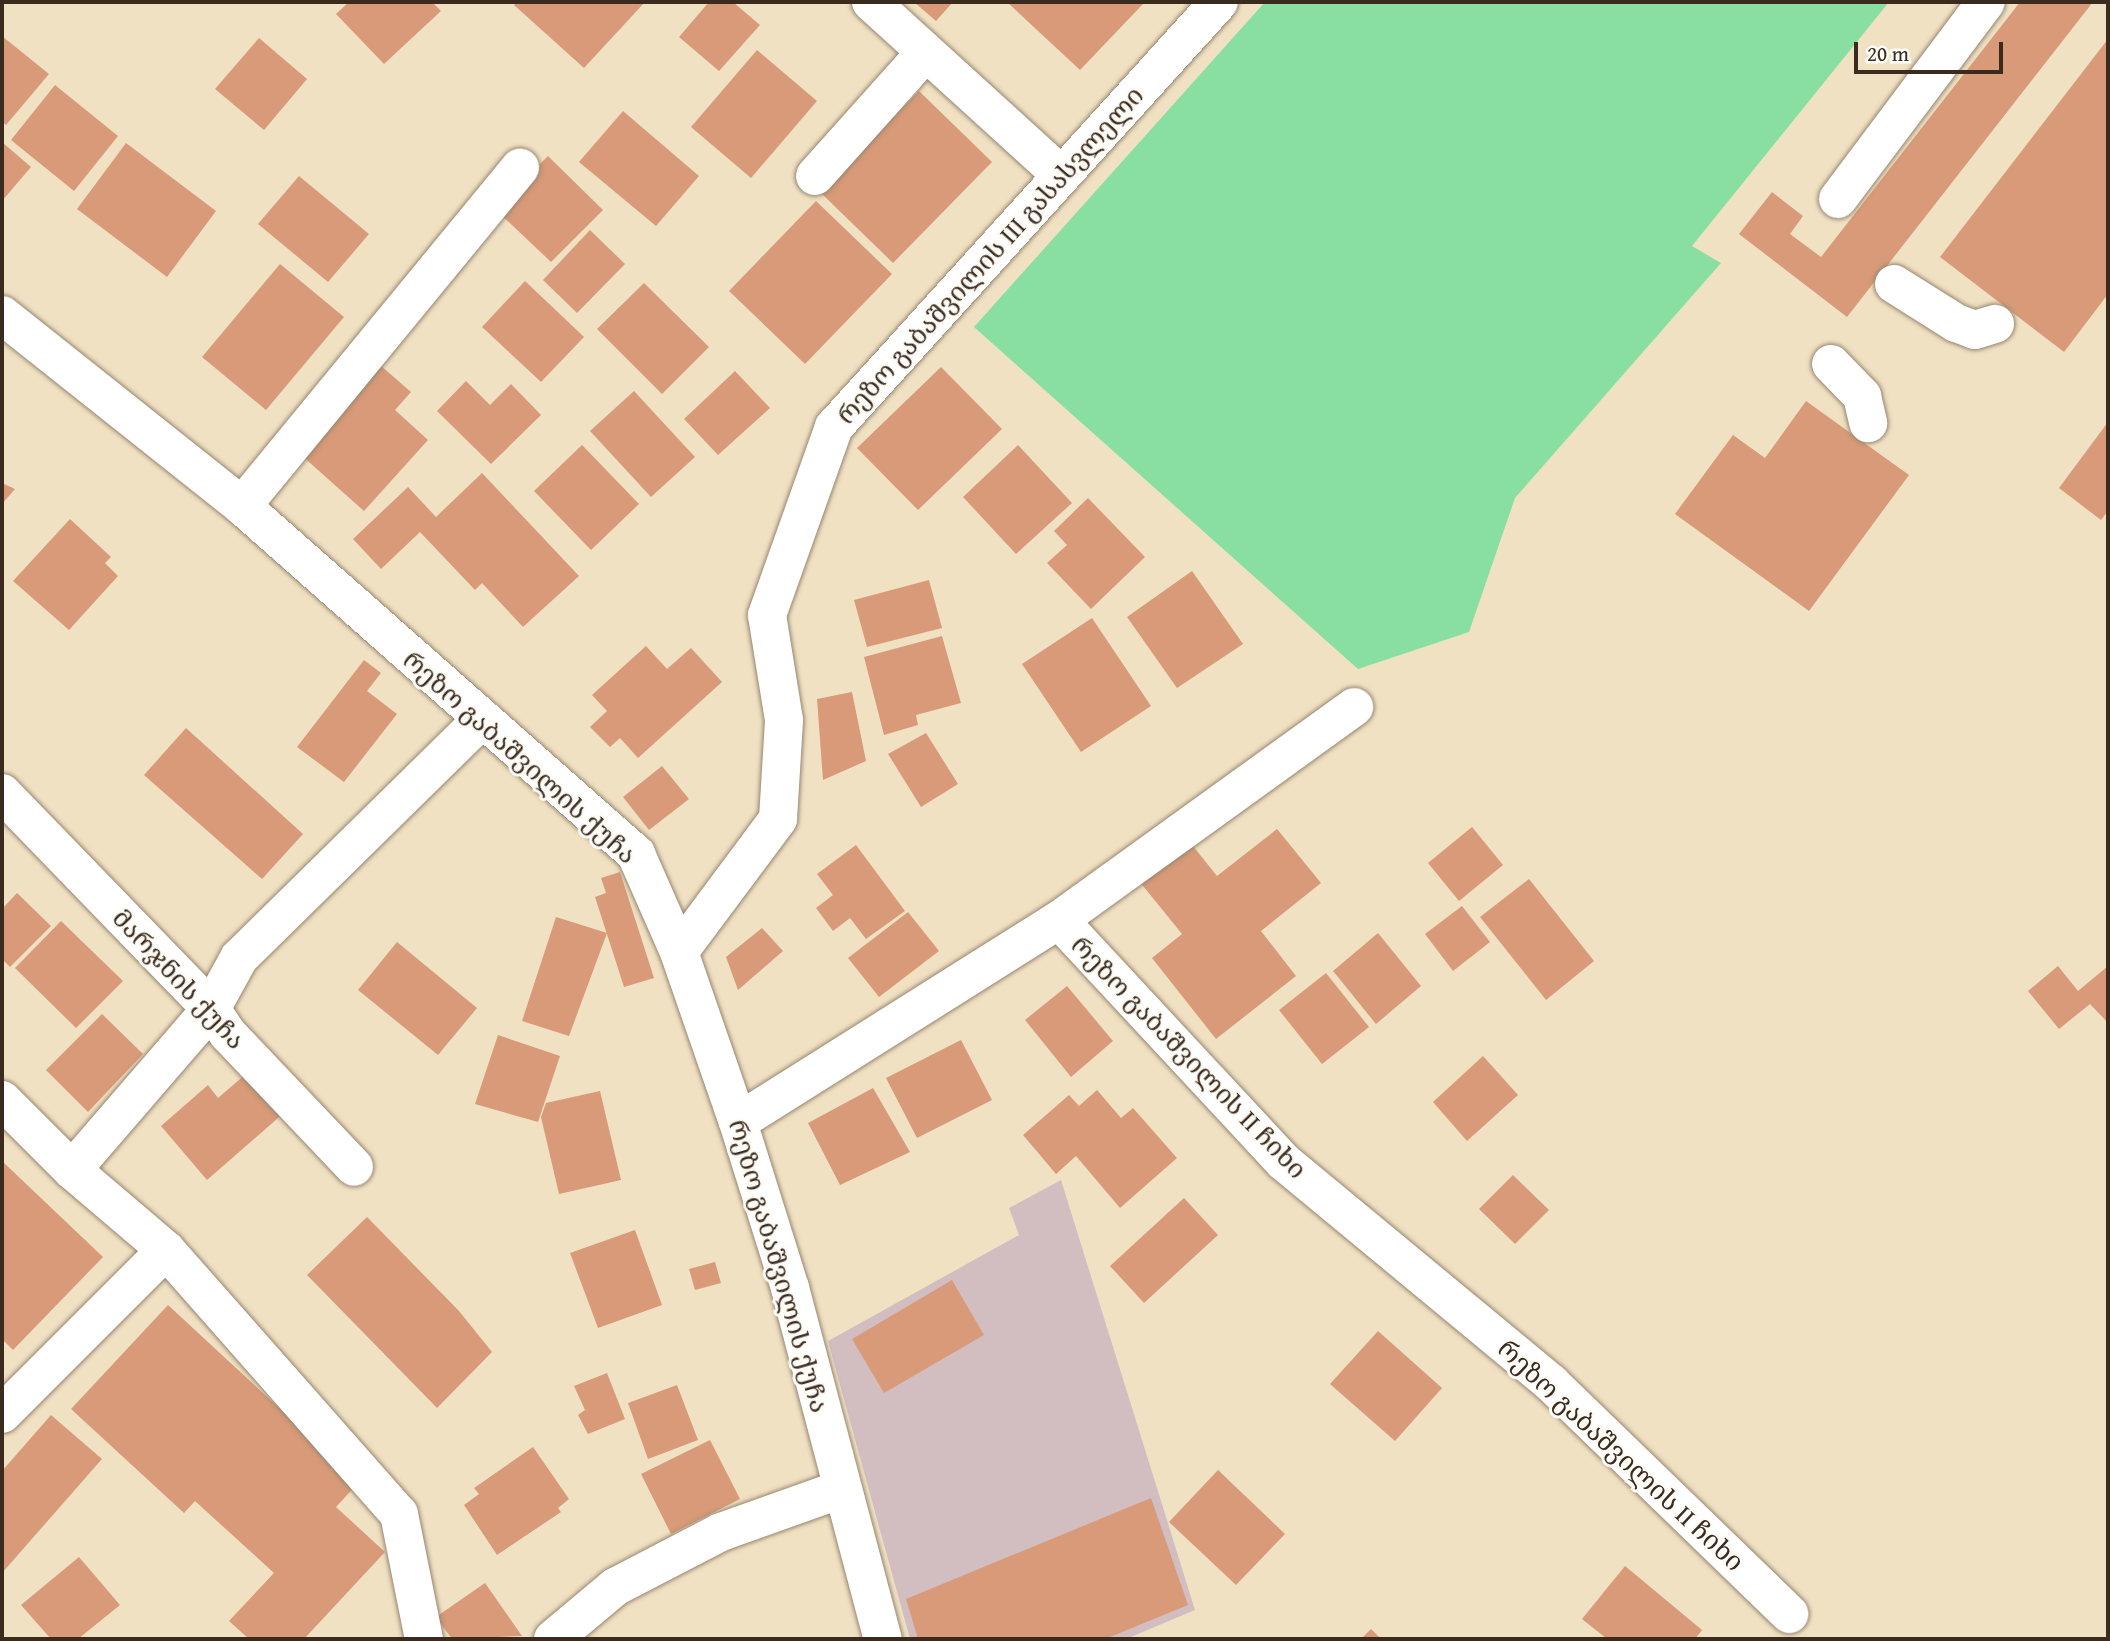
<!DOCTYPE html>
<meta charset="utf-8">
<style>
body{margin:0}
#map{position:relative;width:2110px;height:1641px;overflow:hidden;background:#f1e1c3;font-family:"Gentium Book Plus","Noto Serif Georgian",serif}
div>[style]{position:absolute}
.industrial>*{inset:0;background:#d2bec1}
.green>*{inset:0;background:#89dfa2}
.building>*{inset:0;background:#d89a78}
.roads{filter:drop-shadow(0 0 2px #968670) drop-shadow(0 0 2px #968670)}
.minor>*{height:38px;margin:-19px;padding:0 19px;transform-origin:19px;border-radius:19px;background:#fff}
span{translate:-50% -50%;white-space:nowrap;text-align:center;line-height:1.15;-webkit-text-stroke:6px #fdfcf7;paint-order:stroke}
.street-label{font-size:26px;color:#3b2a1e}
.frame{position:absolute;inset:0;border:4px solid #3b2a1e;pointer-events:none}
.scale{position:absolute;left:1854px;top:42px;width:149px;height:32px;box-sizing:border-box;border:4px solid #3b2a1e;border-top:0;padding-left:9px;font-size:21px;line-height:24px;white-space:nowrap;color:#3b2a1e;-webkit-text-stroke:5px #fdfcf7;paint-order:stroke}
</style>
<div id="map">
<div class="industrial">
<i style="clip-path:polygon(1061px 1180px,1195px 1610px,1126px 1639px,910px 1639px,828px 1341px,1019px 1235px,1009px 1208px)"></i>
</div>
<div class="green">
<i style="clip-path:polygon(1265px 2px,1889px 2px,1692px 246px,1721px 263px,1515px 498px,1469px 632px,1358px 669px,974px 327px)"></i>
</div>
<div class="building">
<i style="clip-path:polygon(349px 2px,432px 2px,441px 11px,384px 64px,336px 14px)"></i>
<i style="clip-path:polygon(517px 2px,645px 2px,584px 68px,514px 5px)"></i>
<i style="clip-path:polygon(709px 2px,733px 2px,760px 25px,719px 71px,679px 37px)"></i>
<i style="clip-path:polygon(914px 2px,953px 2px,936px 21px)"></i>
<i style="clip-path:polygon(1007px 2px,1140px 2px,1143px 4px,1080px 70px)"></i>
<i style="clip-path:polygon(2020px 2px,2093px 2px,1847px 317px,1739px 234px,1772px 192px,1803px 216px,1790px 234px,1821px 257px)"></i>
<i style="clip-path:polygon(2px 36px,49px 74px,6px 125px,2px 122px)"></i>
<i style="clip-path:polygon(259px 38px,307px 79px,264px 130px,215px 89px)"></i>
<i style="clip-path:polygon(2108px 39px,2108px 294px,2064px 352px,1940px 257px)"></i>
<i style="clip-path:polygon(757px 50px,817px 101px,751px 178px,691px 127px)"></i>
<i style="clip-path:polygon(55px 85px,118px 136px,74px 191px,11px 140px)"></i>
<i style="clip-path:polygon(919px 91px,992px 162px,893px 263px,820px 192px)"></i>
<i style="clip-path:polygon(623px 111px,699px 176px,656px 226px,579px 162px)"></i>
<i style="clip-path:polygon(2px 142px,31px 167px,2px 201px)"></i>
<i style="clip-path:polygon(126px 143px,216px 211px,167px 277px,77px 209px)"></i>
<i style="clip-path:polygon(548px 156px,603px 210px,551px 262px,495px 209px)"></i>
<i style="clip-path:polygon(299px 176px,369px 234px,328px 282px,258px 224px)"></i>
<i style="clip-path:polygon(816px 201px,892px 274px,805px 364px,729px 291px)"></i>
<i style="clip-path:polygon(590px 230px,625px 264px,577px 313px,543px 280px)"></i>
<i style="clip-path:polygon(280px 264px,344px 317px,266px 410px,202px 357px)"></i>
<i style="clip-path:polygon(525px 281px,584px 337px,541px 382px,482px 327px)"></i>
<i style="clip-path:polygon(644px 283px,709px 347px,662px 394px,597px 329px)"></i>
<i style="clip-path:polygon(380px 365px,411px 392px,395px 410px,428px 440px,364px 511px,300px 454px)"></i>
<i style="clip-path:polygon(941px 367px,1002px 429px,918px 510px,857px 448px)"></i>
<i style="clip-path:polygon(735px 371px,770px 408px,718px 455px,684px 419px)"></i>
<i style="clip-path:polygon(466px 381px,490px 405px,511px 384px,541px 415px,491px 464px,437px 411px)"></i>
<i style="clip-path:polygon(634px 391px,695px 457px,651px 497px,590px 431px)"></i>
<i style="clip-path:polygon(1806px 401px,1909px 475px,1809px 611px,1675px 514px,1733px 435px,1765px 458px)"></i>
<i style="clip-path:polygon(2108px 422px,2108px 511px,2101px 520px,2059px 488px)"></i>
<i style="clip-path:polygon(582px 445px,639px 504px,591px 550px,534px 491px)"></i>
<i style="clip-path:polygon(1018px 445px,1072px 503px,1016px 554px,963px 497px)"></i>
<i style="clip-path:polygon(482px 473px,579px 576px,523px 627px,482px 583px,475px 590px,420px 532px,381px 569px,353px 539px,408px 487px,436px 517px)"></i>
<i style="clip-path:polygon(2px 483px,15px 489px,2px 504px)"></i>
<i style="clip-path:polygon(1088px 498px,1145px 557px,1091px 609px,1047px 563px,1067px 545px,1054px 531px)"></i>
<i style="clip-path:polygon(70px 519px,111px 557px,105px 563px,118px 576px,69px 630px,13px 581px)"></i>
<i style="clip-path:polygon(1192px 571px,1243px 644px,1177px 688px,1127px 617px)"></i>
<i style="clip-path:polygon(929px 580px,942px 628px,867px 647px,854px 600px)"></i>
<i style="clip-path:polygon(1092px 618px,1151px 706px,1081px 752px,1022px 664px)"></i>
<i style="clip-path:polygon(942px 636px,961px 703px,916px 715px,918px 725px,884px 735px,864px 657px)"></i>
<i style="clip-path:polygon(646px 646px,667px 669px,691px 648px,722px 682px,638px 758px,620px 738px,610px 747px,590px 727px,607px 711px,592px 695px)"></i>
<i style="clip-path:polygon(364px 660px,381px 673px,367px 691px,397px 714px,344px 782px,297px 747px)"></i>
<i style="clip-path:polygon(852px 692px,866px 761px,823px 780px,817px 699px)"></i>
<i style="clip-path:polygon(186px 728px,303px 834px,262px 879px,144px 775px)"></i>
<i style="clip-path:polygon(926px 733px,958px 784px,921px 807px,888px 754px)"></i>
<i style="clip-path:polygon(662px 766px,689px 799px,649px 830px,623px 797px)"></i>
<i style="clip-path:polygon(1472px 827px,1503px 865px,1459px 901px,1428px 863px)"></i>
<i style="clip-path:polygon(1277px 829px,1321px 883px,1261px 931px,1296px 976px,1216px 1039px,1152px 958px,1182px 934px,1135px 876px,1185px 836px,1217px 876px)"></i>
<i style="clip-path:polygon(856px 845px,905px 911px,866px 939px,850px 918px,833px 931px,816px 908px,833px 895px,817px 874px)"></i>
<i style="clip-path:polygon(620px 872px,654px 978px,624px 987px,595px 897px,606px 893px,601px 878px)"></i>
<i style="clip-path:polygon(1529px 879px,1594px 961px,1546px 1000px,1480px 917px)"></i>
<i style="clip-path:polygon(17px 893px,51px 926px,10px 967px,2px 959px,2px 909px)"></i>
<i style="clip-path:polygon(1462px 906px,1490px 942px,1453px 971px,1425px 934px)"></i>
<i style="clip-path:polygon(908px 912px,939px 951px,879px 997px,848px 958px)"></i>
<i style="clip-path:polygon(556px 917px,607px 933px,569px 1036px,522px 1021px)"></i>
<i style="clip-path:polygon(61px 921px,123px 981px,76px 1028px,15px 968px)"></i>
<i style="clip-path:polygon(762px 928px,783px 951px,738px 990px,726px 957px)"></i>
<i style="clip-path:polygon(1378px 933px,1421px 986px,1376px 1024px,1333px 971px)"></i>
<i style="clip-path:polygon(397px 942px,477px 1008px,438px 1055px,358px 990px)"></i>
<i style="clip-path:polygon(2058px 966px,2078px 991px,2108px 966px,2108px 1023px,2090px 1004px,2059px 1029px,2028px 991px)"></i>
<i style="clip-path:polygon(1326px 973px,1369px 1027px,1322px 1064px,1279px 1010px)"></i>
<i style="clip-path:polygon(1067px 986px,1113px 1041px,1071px 1077px,1025px 1020px)"></i>
<i style="clip-path:polygon(102px 1014px,143px 1054px,88px 1112px,46px 1070px)"></i>
<i style="clip-path:polygon(498px 1035px,560px 1056px,538px 1122px,475px 1104px)"></i>
<i style="clip-path:polygon(961px 1040px,992px 1100px,917px 1138px,886px 1078px)"></i>
<i style="clip-path:polygon(1483px 1056px,1518px 1095px,1467px 1141px,1433px 1102px)"></i>
<i style="clip-path:polygon(247px 1073px,286px 1111px,207px 1180px,161px 1126px,208px 1085px,218px 1098px)"></i>
<i style="clip-path:polygon(873px 1088px,910px 1152px,840px 1185px,808px 1123px)"></i>
<i style="clip-path:polygon(1097px 1090px,1121px 1118px,1133px 1108px,1177px 1158px,1120px 1208px,1076px 1156px,1056px 1174px,1023px 1135px,1069px 1095px,1079px 1106px)"></i>
<i style="clip-path:polygon(600px 1091px,621px 1180px,559px 1194px,541px 1117px,546px 1103px)"></i>
<i style="clip-path:polygon(2px 1161px,103px 1257px,13px 1350px,2px 1339px)"></i>
<i style="clip-path:polygon(1513px 1175px,1549px 1210px,1515px 1244px,1479px 1209px)"></i>
<i style="clip-path:polygon(1184px 1198px,1218px 1235px,1144px 1303px,1110px 1266px)"></i>
<i style="clip-path:polygon(367px 1217px,459px 1311px,492px 1352px,437px 1408px,307px 1275px)"></i>
<i style="clip-path:polygon(635px 1230px,662px 1305px,598px 1328px,570px 1253px)"></i>
<i style="clip-path:polygon(715px 1262px,721px 1283px,695px 1290px,689px 1269px)"></i>
<i style="clip-path:polygon(952px 1280px,984px 1335px,884px 1393px,852px 1339px)"></i>
<i style="clip-path:polygon(168px 1305px,359px 1482px,336px 1507px,385px 1552px,304px 1639px,249px 1639px,229px 1621px,274px 1573px,195px 1501px,184px 1513px,71px 1409px)"></i>
<i style="clip-path:polygon(1378px 1331px,1442px 1388px,1395px 1441px,1330px 1384px)"></i>
<i style="clip-path:polygon(607px 1373px,625px 1419px,588px 1434px,578px 1415px,585px 1410px,574px 1386px)"></i>
<i style="clip-path:polygon(677px 1385px,698px 1440px,648px 1459px,628px 1403px)"></i>
<i style="clip-path:polygon(51px 1415px,102px 1459px,2px 1573px,2px 1471px)"></i>
<i style="clip-path:polygon(710px 1440px,740px 1499px,671px 1534px,641px 1474px)"></i>
<i style="clip-path:polygon(533px 1447px,569px 1499px,558px 1508px,561px 1512px,497px 1555px,464px 1505px,479px 1494px,474px 1488px)"></i>
<i style="clip-path:polygon(1218px 1470px,1285px 1534px,1236px 1585px,1169px 1522px)"></i>
<i style="clip-path:polygon(1151px 1498px,1188px 1605px,1105px 1639px,918px 1639px,906px 1599px)"></i>
<i style="clip-path:polygon(79px 1557px,120px 1605px,78px 1639px,51px 1639px,21px 1605px)"></i>
<i style="clip-path:polygon(1625px 1566px,1702px 1630px,1695px 1639px,1607px 1639px,1582px 1619px)"></i>
<i style="clip-path:polygon(485px 1583px,522px 1636px,452px 1639px,436px 1617px)"></i>
<i style="clip-path:polygon(1371px 1629px,1381px 1639px,1361px 1639px)"></i>
</div>
<div class="roads">
<div class="minor">
<i style="left:871px;top:2px;width:256px;rotate:42.3deg"></i>
<i style="left:815px;top:176px;width:166px;rotate:-48.2deg"></i>
<i style="left:1838px;top:199px;width:246px;rotate:-53.1deg"></i>
<i style="left:1894px;top:284px;width:73px;rotate:32.2deg"></i>
<i style="left:1956px;top:323px;width:20px;rotate:20deg"></i>
<i style="left:1975px;top:330px;width:21px;rotate:-17deg"></i>
<i style="left:2px;top:315px;width:307px;rotate:38.5deg"></i>
<i style="left:242px;top:506px;width:526px;rotate:41.45deg"></i>
<i style="left:636px;top:854px;width:107px;rotate:66.3deg"></i>
<i style="left:679px;top:952px;width:180px;rotate:70.9deg"></i>
<i style="left:738px;top:1122px;width:174px;rotate:72.6deg"></i>
<i style="left:790px;top:1288px;width:363px;rotate:75.2deg"></i>
<i style="left:1831px;top:364px;width:45px;rotate:45.9deg"></i>
<i style="left:1862px;top:396px;width:28px;rotate:77deg"></i>
<i style="left:242px;top:506px;width:438px;rotate:-50.6deg"></i>
<i style="left:2px;top:793px;width:301px;rotate:45.9deg"></i>
<i style="left:211px;top:1009px;width:30px;rotate:56deg"></i>
<i style="left:228px;top:1034px;width:183px;rotate:46.5deg"></i>
<i style="left:1059px;top:920px;width:330px;rotate:47.1deg"></i>
<i style="left:1284px;top:1162px;width:347px;rotate:39.6deg"></i>
<i style="left:1551px;top:1383px;width:332px;rotate:44.1deg"></i>
<i style="left:679px;top:952px;width:166px;rotate:-53.3deg"></i>
<i style="left:778px;top:819px;width:99px;rotate:-86.5deg"></i>
<i style="left:784px;top:720px;width:106px;rotate:-99.2deg"></i>
<i style="left:767px;top:615px;width:200px;rotate:-70.4deg"></i>
<i style="left:834px;top:427px;width:573px;rotate:-47.83deg"></i>
<i style="left:2px;top:1100px;width:99px;rotate:45deg"></i>
<i style="left:72px;top:1170px;width:123px;rotate:40.4deg"></i>
<i style="left:166px;top:1250px;width:352px;rotate:48.6deg"></i>
<i style="left:399px;top:1514px;width:127px;rotate:78.7deg"></i>
<i style="left:738px;top:1122px;width:379px;rotate:-32.2deg"></i>
<i style="left:1059px;top:920px;width:364px;rotate:-35.8deg"></i>
<i style="left:72px;top:1170px;width:213px;rotate:-49.2deg"></i>
<i style="left:211px;top:1009px;width:58px;rotate:-61.2deg"></i>
<i style="left:239px;top:958px;width:338px;rotate:-44.5deg"></i>
<i style="left:2px;top:1414px;width:232px;rotate:-45deg"></i>
<i style="left:553px;top:1639px;width:81px;rotate:-40deg"></i>
<i style="left:615px;top:1587px;width:119px;rotate:-27.4deg"></i>
<i style="left:721px;top:1532px;width:128px;rotate:-19.6deg"></i>
</div>
</div>
<div class="street-label">
<span style="left:990px;top:255px;rotate:-48deg">რეზო გაბაშვილის III გასასვლელი</span>
<span style="left:520px;top:757px;rotate:42deg">რეზო გაბაშვილის ქუჩა</span>
<span style="left:179px;top:979px;rotate:47deg">მარჯნის ქუჩა</span>
<span style="left:1189px;top:1057px;rotate:46deg">რეზო გაბაშვილის II ჩიხი</span>
<span style="left:779px;top:1266px;rotate:74deg">რეზო გაბაშვილის ქუჩა</span>
<span style="left:1621px;top:1455px;rotate:43deg">რეზო გაბაშვილის II ჩიხი</span>
</div>
<div class="frame"></div>
<div class="scale">20 m</div>
</div>
